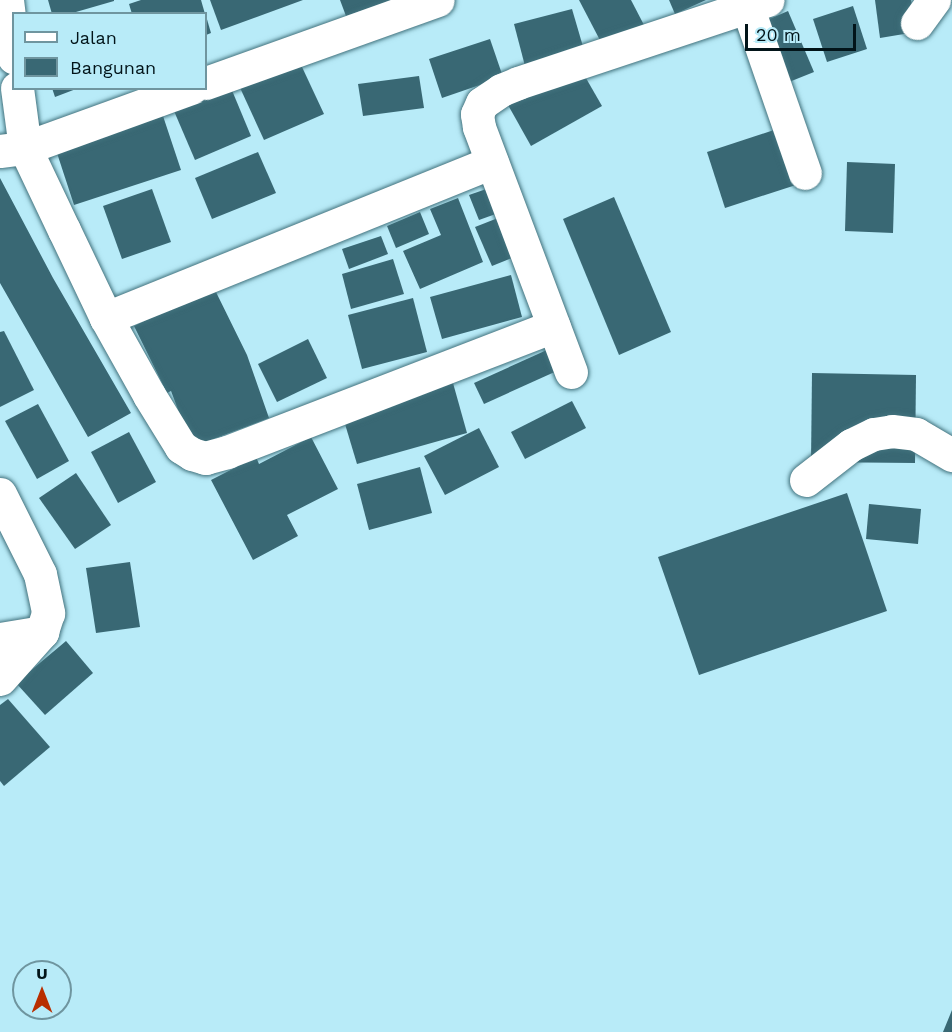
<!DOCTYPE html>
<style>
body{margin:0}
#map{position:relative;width:952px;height:1032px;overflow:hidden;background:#b8ebf8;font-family:"Work Sans",sans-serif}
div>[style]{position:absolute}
.building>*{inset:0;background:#396874}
.roads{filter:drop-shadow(0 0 2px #42727d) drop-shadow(0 0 2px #42727d)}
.minor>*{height:33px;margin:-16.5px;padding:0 16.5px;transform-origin:16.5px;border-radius:16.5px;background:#fff}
span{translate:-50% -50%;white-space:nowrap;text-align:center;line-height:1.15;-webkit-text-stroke:4.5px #b8ebf8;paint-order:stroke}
.legend{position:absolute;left:12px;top:12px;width:195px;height:78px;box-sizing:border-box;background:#b8ebf8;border:2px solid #6f959f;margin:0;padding:8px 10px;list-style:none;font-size:18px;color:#021419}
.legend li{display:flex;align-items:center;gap:12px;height:30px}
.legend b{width:30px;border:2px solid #6f959f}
.north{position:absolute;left:12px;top:960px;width:60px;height:60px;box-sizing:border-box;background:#b8ebf8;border:2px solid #6f959f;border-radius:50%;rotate:0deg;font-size:16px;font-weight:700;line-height:24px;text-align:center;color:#021419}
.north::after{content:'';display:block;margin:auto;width:21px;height:27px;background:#b82e00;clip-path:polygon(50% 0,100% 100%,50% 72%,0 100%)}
.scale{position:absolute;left:745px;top:24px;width:111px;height:27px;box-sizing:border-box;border:3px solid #021419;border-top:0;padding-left:8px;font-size:18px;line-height:21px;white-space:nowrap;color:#021419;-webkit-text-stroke:4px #b8ebf8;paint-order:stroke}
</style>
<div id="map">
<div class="building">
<i style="clip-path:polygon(48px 0,114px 0,114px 1px,69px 14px,52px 14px)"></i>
<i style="clip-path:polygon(141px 0,201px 0,205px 14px,132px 14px,129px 4px)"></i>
<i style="clip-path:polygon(210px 0,303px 0,221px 30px)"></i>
<i style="clip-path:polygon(340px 0,393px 0,346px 16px)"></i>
<i style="clip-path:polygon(579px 0,631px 0,644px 25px,603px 46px)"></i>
<i style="clip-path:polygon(669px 0,706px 0,675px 14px)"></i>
<i style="clip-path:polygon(875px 0,911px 0,916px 32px,880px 38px)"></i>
<i style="clip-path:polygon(853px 6px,867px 49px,827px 62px,813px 19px)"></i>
<i style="clip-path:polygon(572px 9px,584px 50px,525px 66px,514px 24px)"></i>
<i style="clip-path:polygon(788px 11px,814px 72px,784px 84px,758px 24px)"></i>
<i style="clip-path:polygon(206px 16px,211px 33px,206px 35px)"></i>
<i style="clip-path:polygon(490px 39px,503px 77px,442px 98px,429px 59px)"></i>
<i style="clip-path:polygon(295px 52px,324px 114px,264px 140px,236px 79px)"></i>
<i style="clip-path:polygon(579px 66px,602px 106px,531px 146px,508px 105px)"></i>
<i style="clip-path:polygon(419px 76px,424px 108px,363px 116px,358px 84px)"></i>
<i style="clip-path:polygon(52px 88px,76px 88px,76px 89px,55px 97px)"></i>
<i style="clip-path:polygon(231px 88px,251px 136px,195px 160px,174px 111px)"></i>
<i style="clip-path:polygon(163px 116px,181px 170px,74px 205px,56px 150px)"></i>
<i style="clip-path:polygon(780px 128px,799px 184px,725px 208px,707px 152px)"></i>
<i style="clip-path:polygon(258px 152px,276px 193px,212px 219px,195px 178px)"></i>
<i style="clip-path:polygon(847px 162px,895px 164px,893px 233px,845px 231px)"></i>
<i style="clip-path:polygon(0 178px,53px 278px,131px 413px,88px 437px,0 283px)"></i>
<i style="clip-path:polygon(495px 186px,504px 211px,479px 220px,469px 195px)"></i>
<i style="clip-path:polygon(152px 189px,171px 242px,122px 259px,103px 206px)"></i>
<i style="clip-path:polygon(614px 197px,671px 332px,619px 355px,563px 219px)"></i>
<i style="clip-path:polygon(458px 198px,483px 262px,420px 289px,403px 251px,441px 235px,430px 209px)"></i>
<i style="clip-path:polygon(420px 212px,429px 234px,396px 248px,387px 226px)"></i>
<i style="clip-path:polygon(498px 218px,514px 257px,492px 266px,475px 227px)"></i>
<i style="clip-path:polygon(381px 236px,388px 254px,349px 269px,342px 249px)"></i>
<i style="clip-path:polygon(393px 259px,404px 294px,351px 309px,342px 274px)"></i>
<i style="clip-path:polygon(511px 275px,522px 317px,442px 339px,430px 297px)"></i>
<i style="clip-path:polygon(214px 288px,247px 355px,269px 418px,192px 447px,171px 391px,167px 393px,134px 326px)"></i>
<i style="clip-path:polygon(413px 298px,427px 352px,362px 369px,348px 315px)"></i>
<i style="clip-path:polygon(4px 331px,34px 390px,0 407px,0 332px)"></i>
<i style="clip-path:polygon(308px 339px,327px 378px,277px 402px,258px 364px)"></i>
<i style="clip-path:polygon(549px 349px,559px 370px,484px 404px,474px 383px)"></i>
<i style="clip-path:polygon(812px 373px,916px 375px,915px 463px,811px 462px)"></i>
<i style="clip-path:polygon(453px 383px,467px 433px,357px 464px,342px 414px)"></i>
<i style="clip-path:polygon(572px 401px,586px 428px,525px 459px,511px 432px)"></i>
<i style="clip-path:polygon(38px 404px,69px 461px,37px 479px,5px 421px)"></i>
<i style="clip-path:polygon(479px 428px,499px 467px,445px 495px,424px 456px)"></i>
<i style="clip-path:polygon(129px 432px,156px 482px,118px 503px,91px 452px)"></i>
<i style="clip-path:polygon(311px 437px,338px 489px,287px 515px,298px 536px,253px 560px,211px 480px,256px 457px,259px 464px)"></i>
<i style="clip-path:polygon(420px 467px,432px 513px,369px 530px,357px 484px)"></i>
<i style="clip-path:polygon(76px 473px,111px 525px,75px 549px,39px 498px)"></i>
<i style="clip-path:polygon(847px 493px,887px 611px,699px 675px,658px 557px)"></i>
<i style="clip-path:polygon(869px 504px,921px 509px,918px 544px,866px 539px)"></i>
<i style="clip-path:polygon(130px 562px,140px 627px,96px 633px,86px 568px)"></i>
<i style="clip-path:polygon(66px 641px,93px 673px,45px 715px,16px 683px)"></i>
<i style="clip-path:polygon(8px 699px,50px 747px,4px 786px,0 781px,0 705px)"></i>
<i style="clip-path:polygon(952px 1010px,952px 1032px,943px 1032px)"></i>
</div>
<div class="roads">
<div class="minor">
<i style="left:7px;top:0;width:58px;rotate:83.1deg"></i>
<i style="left:745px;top:0;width:183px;rotate:70.9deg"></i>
<i style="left:917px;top:23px;width:29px;rotate:-54deg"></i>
<i style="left:206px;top:83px;width:246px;rotate:-19.7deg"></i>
<i style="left:17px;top:88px;width:61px;rotate:82.4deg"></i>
<i style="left:25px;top:148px;width:91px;rotate:64.6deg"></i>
<i style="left:64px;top:230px;width:98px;rotate:64.5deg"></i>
<i style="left:106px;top:318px;width:88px;rotate:60.8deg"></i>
<i style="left:149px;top:395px;width:61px;rotate:58.4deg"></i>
<i style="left:181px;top:447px;width:13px;rotate:32deg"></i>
<i style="left:192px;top:454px;width:14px;rotate:17deg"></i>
<i style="left:205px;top:458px;width:23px;rotate:-15deg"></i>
<i style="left:227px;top:452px;width:350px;rotate:-21.1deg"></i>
<i style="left:0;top:151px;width:25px;rotate:-7deg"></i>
<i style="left:25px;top:148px;width:177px;rotate:-19.9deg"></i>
<i style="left:106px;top:318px;width:416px;rotate:-22deg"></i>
<i style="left:571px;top:372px;width:262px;rotate:-110.6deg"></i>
<i style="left:479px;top:127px;width:13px;rotate:-99deg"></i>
<i style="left:477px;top:114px;width:12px;rotate:-66deg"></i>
<i style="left:482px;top:103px;width:23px;rotate:-34deg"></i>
<i style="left:501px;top:90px;width:18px;rotate:-22deg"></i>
<i style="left:518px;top:83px;width:263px;rotate:-18.4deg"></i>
<i style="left:806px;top:480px;width:57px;rotate:-37.9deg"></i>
<i style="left:851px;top:445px;width:25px;rotate:-26deg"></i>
<i style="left:874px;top:434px;width:18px;rotate:-9deg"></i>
<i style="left:892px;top:431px;width:24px;rotate:7deg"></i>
<i style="left:916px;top:434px;width:42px;rotate:30.3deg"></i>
<i style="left:0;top:494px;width:89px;rotate:63.4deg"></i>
<i style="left:40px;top:574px;width:40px;rotate:78deg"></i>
<i style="left:48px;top:613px;width:20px;rotate:108deg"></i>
<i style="left:42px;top:632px;width:63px;rotate:131.8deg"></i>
<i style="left:0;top:639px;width:43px;rotate:-9.5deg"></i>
</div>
</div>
<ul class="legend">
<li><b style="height:8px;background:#fff"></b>Jalan</li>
<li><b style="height:16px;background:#396874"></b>Bangunan</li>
</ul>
<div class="north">U</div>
<div class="scale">20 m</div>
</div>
